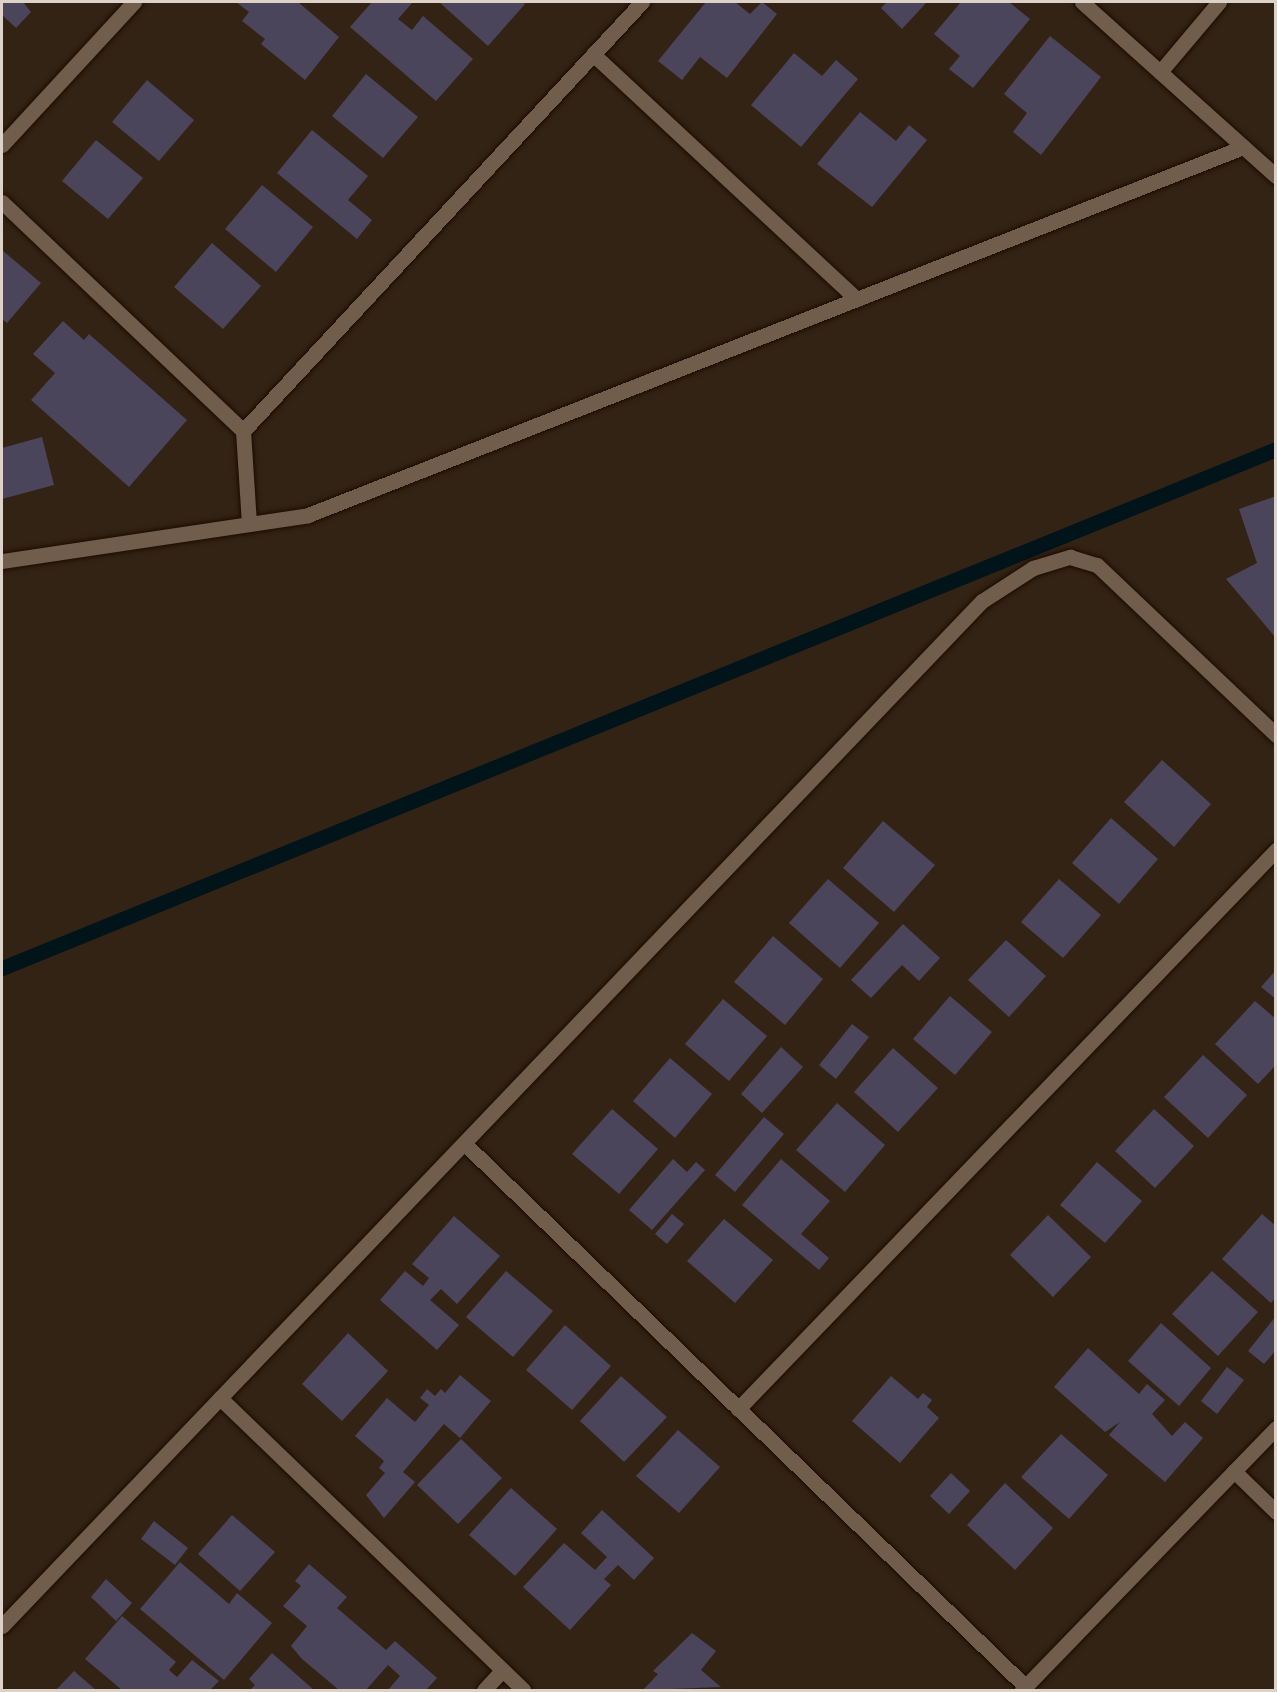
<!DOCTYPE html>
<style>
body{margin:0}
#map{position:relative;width:1277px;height:1692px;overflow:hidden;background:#332314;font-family:Jost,sans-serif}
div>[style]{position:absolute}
.stream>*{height:15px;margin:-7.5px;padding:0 7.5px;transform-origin:7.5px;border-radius:7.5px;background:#00141a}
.building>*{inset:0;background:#4a455a}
.roads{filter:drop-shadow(0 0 2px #1b0c01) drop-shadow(0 0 2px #1b0c01)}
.street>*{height:15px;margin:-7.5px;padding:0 7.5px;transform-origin:7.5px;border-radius:7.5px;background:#705d4c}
span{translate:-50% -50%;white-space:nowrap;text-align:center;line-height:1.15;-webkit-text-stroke:4.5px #332314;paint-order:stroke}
.frame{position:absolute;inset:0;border:3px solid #ddd2c8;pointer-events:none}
</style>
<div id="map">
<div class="stream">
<i style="left:2px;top:968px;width:1376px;rotate:-22.16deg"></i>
</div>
<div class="building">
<i style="clip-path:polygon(2px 2px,23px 2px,31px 12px,16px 28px,2px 15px)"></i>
<i style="clip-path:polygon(236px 2px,298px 2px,339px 37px,305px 80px,261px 44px,265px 39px,242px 21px,249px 12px)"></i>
<i style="clip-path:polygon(372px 2px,413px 2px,398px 19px,412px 30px,423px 16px,473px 59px,436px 101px,350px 27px)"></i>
<i style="clip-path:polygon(439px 2px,522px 2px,525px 4px,488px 46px)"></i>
<i style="clip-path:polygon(706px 2px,735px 2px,750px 14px,762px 2px,777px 14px,727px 78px,700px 57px,682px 80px,658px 61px)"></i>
<i style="clip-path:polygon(887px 2px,927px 2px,902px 29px,881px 8px)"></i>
<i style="clip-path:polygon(961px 2px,1009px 2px,1030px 19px,973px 88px,949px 69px,960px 56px,934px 34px)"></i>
<i style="clip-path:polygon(1050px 36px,1101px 77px,1041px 155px,1013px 132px,1027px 113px,1004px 94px)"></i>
<i style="clip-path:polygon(794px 53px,822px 76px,836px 60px,858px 79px,801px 147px,751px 105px)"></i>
<i style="clip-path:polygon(366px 74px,418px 117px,383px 158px,332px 116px)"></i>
<i style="clip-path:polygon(147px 80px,194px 120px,159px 161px,112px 122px)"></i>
<i style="clip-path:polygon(860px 112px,896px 141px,909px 125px,927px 140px,872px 207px,817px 164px)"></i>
<i style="clip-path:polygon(312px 130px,368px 176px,348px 200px,372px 220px,357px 239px,277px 173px)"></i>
<i style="clip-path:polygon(96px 140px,143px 178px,108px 219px,62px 181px)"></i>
<i style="clip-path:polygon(262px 185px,313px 227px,276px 272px,225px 229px)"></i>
<i style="clip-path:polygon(212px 243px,261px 286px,223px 329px,174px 287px)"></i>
<i style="clip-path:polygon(2px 250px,41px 283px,7px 323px,2px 319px)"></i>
<i style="clip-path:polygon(63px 321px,84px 340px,89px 334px,187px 420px,129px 487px,31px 400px,55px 373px,33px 354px)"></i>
<i style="clip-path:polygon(42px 437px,54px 485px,2px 499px,2px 448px)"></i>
<i style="clip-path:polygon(1276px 496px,1276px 638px,1226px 579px,1257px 563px,1239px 509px)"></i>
<i style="clip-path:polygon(1162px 760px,1211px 804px,1174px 847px,1124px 802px)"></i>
<i style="clip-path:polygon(1111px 818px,1158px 859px,1119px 904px,1072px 863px)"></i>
<i style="clip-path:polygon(883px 821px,935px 865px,894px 912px,843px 868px)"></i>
<i style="clip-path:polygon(828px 879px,879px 923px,840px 968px,789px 923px)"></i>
<i style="clip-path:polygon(1059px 879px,1101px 915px,1063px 958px,1021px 922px)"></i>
<i style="clip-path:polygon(903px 924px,940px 958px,919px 981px,902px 965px,871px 998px,851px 980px)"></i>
<i style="clip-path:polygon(773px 936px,823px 979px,785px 1025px,734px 982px)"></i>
<i style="clip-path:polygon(1006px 940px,1046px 976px,1009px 1017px,968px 980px)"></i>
<i style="clip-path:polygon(1276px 970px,1276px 999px,1261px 987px)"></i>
<i style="clip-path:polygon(950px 996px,992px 1032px,955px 1075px,913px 1039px)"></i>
<i style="clip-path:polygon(723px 999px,767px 1036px,729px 1081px,685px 1044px)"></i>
<i style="clip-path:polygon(1255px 1001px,1276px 1019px,1276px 1065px,1258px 1084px,1215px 1044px)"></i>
<i style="clip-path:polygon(852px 1024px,869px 1037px,836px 1079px,819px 1065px)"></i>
<i style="clip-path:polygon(781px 1047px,803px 1067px,762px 1113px,741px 1094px)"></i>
<i style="clip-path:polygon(893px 1048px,938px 1088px,898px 1132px,854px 1092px)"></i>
<i style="clip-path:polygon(1203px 1055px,1247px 1095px,1208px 1138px,1164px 1097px)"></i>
<i style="clip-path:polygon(670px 1058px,712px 1094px,675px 1138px,633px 1101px)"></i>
<i style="clip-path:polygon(837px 1103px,885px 1145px,845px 1192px,796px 1150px)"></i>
<i style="clip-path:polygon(612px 1109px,658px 1149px,619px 1194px,572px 1154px)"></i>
<i style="clip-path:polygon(1154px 1109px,1194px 1146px,1155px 1188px,1115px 1151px)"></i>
<i style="clip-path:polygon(764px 1117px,784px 1134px,735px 1192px,715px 1175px)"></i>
<i style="clip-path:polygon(673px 1159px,687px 1172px,696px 1162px,705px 1170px,652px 1230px,629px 1210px)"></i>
<i style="clip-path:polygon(781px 1159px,830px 1201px,801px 1234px,829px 1258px,819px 1270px,742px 1205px)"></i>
<i style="clip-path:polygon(1097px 1162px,1142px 1201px,1105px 1243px,1060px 1205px)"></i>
<i style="clip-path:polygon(672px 1214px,684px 1224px,667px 1244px,655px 1234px)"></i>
<i style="clip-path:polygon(1262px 1214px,1276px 1226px,1276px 1297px,1271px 1303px,1222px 1259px)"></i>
<i style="clip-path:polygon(1048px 1215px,1091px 1257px,1053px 1297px,1010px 1255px)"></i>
<i style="clip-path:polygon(454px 1216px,500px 1256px,457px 1304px,441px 1289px,430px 1300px,459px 1325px,437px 1350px,380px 1300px,405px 1271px,423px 1286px,429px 1278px,412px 1264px)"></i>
<i style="clip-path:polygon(724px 1219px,773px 1260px,735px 1303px,687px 1261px)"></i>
<i style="clip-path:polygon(506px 1271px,553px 1311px,513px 1357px,466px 1317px)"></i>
<i style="clip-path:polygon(1212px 1271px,1258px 1312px,1218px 1356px,1172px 1314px)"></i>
<i style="clip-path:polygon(1276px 1316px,1276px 1350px,1264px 1364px,1248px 1351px)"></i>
<i style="clip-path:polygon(1161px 1323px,1211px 1368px,1179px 1406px,1128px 1361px)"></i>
<i style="clip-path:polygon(565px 1325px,611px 1366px,572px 1410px,526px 1370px)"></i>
<i style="clip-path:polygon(348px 1333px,388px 1371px,342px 1421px,302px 1384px)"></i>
<i style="clip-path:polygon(1088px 1348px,1139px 1394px,1147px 1384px,1165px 1400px,1152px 1414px,1172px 1436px,1185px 1422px,1203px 1438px,1165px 1482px,1109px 1435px,1120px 1422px,1105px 1432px,1054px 1387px)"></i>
<i style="clip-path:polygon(1227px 1367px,1244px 1380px,1217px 1414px,1201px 1401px)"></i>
<i style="clip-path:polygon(460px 1375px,491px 1401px,460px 1438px,444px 1424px,403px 1472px,415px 1482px,384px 1518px,366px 1495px,385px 1473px,379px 1468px,384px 1461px,355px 1436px,387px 1398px,415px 1422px,429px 1405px,420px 1398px,427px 1389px,435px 1396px,441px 1389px,445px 1393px)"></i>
<i style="clip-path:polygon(621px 1376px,667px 1417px,624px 1462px,580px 1421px)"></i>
<i style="clip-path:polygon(891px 1376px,918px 1399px,923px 1393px,932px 1400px,927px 1407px,939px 1418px,900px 1463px,852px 1421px)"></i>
<i style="clip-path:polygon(678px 1430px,720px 1467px,679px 1513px,636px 1476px)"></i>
<i style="clip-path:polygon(1061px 1434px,1108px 1475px,1069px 1519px,1021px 1477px)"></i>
<i style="clip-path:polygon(461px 1439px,502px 1478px,458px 1524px,417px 1485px)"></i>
<i style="clip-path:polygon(951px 1473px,970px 1491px,949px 1514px,930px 1496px)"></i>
<i style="clip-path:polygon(1005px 1483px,1053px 1528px,1015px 1570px,967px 1525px)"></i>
<i style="clip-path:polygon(511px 1488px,557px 1529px,515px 1576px,469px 1535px)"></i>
<i style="clip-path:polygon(602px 1510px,654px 1558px,634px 1580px,618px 1565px,604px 1579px,611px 1585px,570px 1630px,523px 1587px,564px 1543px,595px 1570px,607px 1557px,581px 1533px)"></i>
<i style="clip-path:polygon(232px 1515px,275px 1552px,240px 1591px,198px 1554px)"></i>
<i style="clip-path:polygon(154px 1521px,188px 1548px,175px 1565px,141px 1539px)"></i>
<i style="clip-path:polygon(180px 1562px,229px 1604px,237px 1593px,272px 1623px,224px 1680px,140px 1609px)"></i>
<i style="clip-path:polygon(309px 1564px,347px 1597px,337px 1608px,386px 1650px,395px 1641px,437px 1678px,426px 1690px,388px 1690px,400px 1676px,388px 1665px,366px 1690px,339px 1690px,302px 1659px,291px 1646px,307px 1626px,283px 1606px,301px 1586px,295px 1581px)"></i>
<i style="clip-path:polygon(106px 1579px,132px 1603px,116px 1621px,91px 1597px)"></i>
<i style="clip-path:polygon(122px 1616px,176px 1662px,169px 1670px,177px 1677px,192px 1660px,219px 1681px,210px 1690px,122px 1690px,85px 1659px)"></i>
<i style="clip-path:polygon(692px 1633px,716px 1651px,701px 1670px,721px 1687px,643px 1690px,658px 1674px,653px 1671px)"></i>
<i style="clip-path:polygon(272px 1653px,314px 1690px,250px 1690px,255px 1685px,249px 1679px)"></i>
<i style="clip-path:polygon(74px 1671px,96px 1690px,56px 1690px)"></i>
</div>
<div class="roads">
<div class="street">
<i style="left:1082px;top:2px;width:261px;rotate:41.9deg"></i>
<i style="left:593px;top:54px;width:360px;rotate:42.9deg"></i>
<i style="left:1160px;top:72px;width:92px;rotate:-49.9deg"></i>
<i style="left:2px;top:145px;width:195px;rotate:-47.3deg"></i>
<i style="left:2px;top:202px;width:332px;rotate:43.5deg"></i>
<i style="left:243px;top:431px;width:93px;rotate:86.3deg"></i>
<i style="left:243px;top:431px;width:586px;rotate:-47.08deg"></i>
<i style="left:2px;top:561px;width:309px;rotate:-8.5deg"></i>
<i style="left:308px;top:515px;width:1005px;rotate:-21.48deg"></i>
<i style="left:464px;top:1143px;width:782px;rotate:44.07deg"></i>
<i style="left:220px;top:1398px;width:421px;rotate:43.9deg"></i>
<i style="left:738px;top:1409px;width:776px;rotate:-46.1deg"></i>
<i style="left:1234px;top:1471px;width:59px;rotate:44.3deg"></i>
<i style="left:2px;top:1626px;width:1418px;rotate:-46.29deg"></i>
<i style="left:982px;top:601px;width:61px;rotate:-32.9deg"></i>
<i style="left:1033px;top:568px;width:39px;rotate:-17deg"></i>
<i style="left:1070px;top:557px;width:28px;rotate:17deg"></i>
<i style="left:1097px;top:565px;width:247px;rotate:43.5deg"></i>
<i style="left:484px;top:1690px;width:26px;rotate:-47deg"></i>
<i style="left:1022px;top:1690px;width:365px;rotate:-45.9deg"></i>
</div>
</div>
<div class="frame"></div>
</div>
